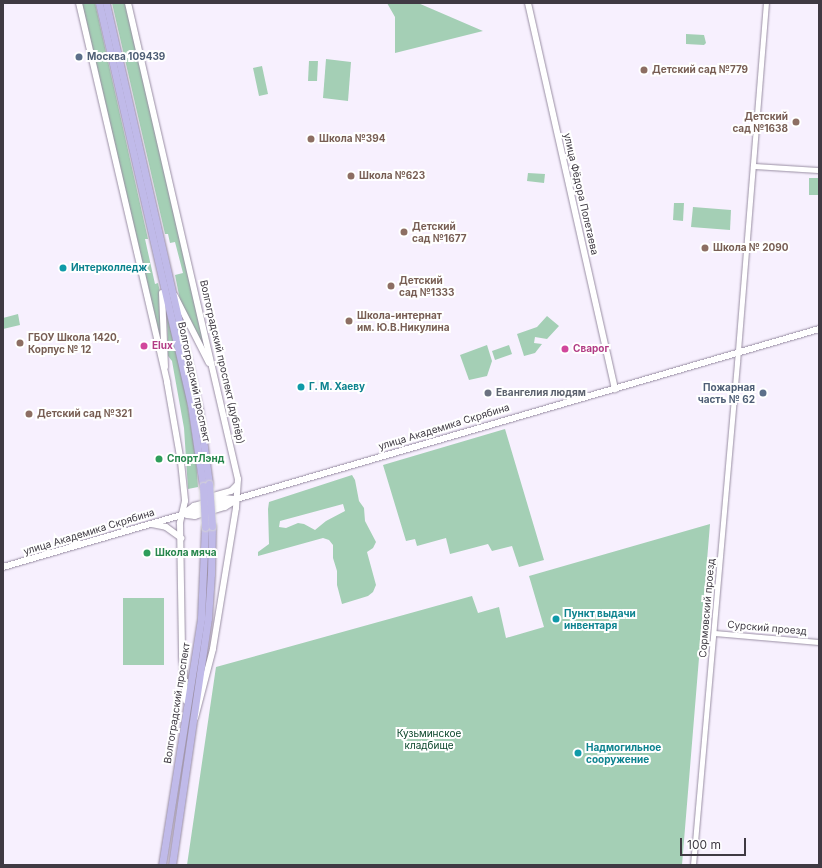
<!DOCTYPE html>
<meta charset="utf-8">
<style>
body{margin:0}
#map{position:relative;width:822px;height:868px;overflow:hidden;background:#f7f0fe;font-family:Inter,sans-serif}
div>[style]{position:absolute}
.green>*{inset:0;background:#a4cfb5}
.roads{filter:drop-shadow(0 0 1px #998ea3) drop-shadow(0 0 1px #998ea3)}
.street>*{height:4.5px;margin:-2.25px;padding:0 2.25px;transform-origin:2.25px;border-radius:2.25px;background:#fff}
.secondary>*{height:6px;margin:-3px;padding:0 3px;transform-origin:3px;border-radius:3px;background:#fff}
.primary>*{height:7px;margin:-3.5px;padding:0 3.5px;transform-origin:3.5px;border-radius:3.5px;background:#c0bae9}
.bridges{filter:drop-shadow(0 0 1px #d5d4d6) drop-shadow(0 0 1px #d5d4d6)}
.primary-bridge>*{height:7px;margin:-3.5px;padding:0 3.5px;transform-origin:3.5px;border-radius:3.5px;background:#c0bae9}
.dots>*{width:11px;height:11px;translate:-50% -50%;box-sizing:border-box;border:2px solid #fff;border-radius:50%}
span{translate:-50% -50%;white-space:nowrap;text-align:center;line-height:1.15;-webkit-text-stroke:4px #fff;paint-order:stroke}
.service-label{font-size:10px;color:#4e5e75;font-weight:700}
.left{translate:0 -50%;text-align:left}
.right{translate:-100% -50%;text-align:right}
.education-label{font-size:10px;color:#785e54;font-weight:700}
.street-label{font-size:10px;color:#3f3a43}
.culture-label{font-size:10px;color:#0d838f;font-weight:700}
.hotel-label{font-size:10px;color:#b23c85;font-weight:700}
.worship-label{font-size:10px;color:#5b616d;font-weight:700}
.leisure-label{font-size:10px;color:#27864d;font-weight:700}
.park-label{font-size:10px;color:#0b462b}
.frame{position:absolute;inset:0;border:4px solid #3f3a43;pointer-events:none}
.scale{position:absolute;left:680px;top:838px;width:66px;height:18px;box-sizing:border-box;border:2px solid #3f3a43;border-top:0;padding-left:5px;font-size:12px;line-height:14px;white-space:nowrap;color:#3f3a43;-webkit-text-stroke:3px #fff;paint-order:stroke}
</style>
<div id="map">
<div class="green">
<i style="clip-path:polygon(81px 3px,95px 3px,148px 239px,145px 239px,155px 284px,158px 283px,163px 305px,163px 357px)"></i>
<i style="clip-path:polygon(112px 3px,127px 3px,206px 346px,203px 348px,181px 305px,175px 275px,183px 273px,175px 242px,170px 243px,168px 234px,165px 234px)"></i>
<i style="clip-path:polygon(387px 3px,418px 3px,483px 31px,395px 53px,395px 17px)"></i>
<i style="clip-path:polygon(686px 34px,704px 35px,706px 43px,704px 45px,686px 44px)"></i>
<i style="clip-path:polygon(326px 59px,351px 62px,348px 101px,323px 98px)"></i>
<i style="clip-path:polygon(309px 61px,318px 61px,317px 81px,308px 81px)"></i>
<i style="clip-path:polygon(262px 66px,268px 94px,259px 96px,253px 68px)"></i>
<i style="clip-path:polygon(528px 173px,545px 174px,544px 183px,527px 181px)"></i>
<i style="clip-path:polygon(809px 178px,819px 178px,819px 195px,809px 195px)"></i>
<i style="clip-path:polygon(674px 203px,684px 203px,683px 221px,673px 220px)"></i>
<i style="clip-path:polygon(693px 207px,731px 210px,730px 230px,691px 227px)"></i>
<i style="clip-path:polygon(18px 314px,20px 325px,3px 329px,3px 318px)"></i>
<i style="clip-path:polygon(167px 315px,185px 389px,196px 459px,198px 487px,188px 489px,184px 428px,172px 361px,168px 356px)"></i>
<i style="clip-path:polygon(547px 316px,559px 326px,547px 339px,535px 337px,534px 343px,542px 344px,535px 353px,524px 356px,517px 334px,537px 327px)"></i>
<i style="clip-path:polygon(487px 345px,492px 361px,487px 376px,469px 380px,460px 355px)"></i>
<i style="clip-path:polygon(509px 345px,512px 354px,495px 360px,492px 351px)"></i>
<i style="clip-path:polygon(505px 429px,544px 560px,519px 567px,512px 546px,492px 551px,488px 544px,450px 554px,446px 538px,417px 546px,415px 539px,406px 541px,383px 465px)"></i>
<i style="clip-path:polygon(evenodd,352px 475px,355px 480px,359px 501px,364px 508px,365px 521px,376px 542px,373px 548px,367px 552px,376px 585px,373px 592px,368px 596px,342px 604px,337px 585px,337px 571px,333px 558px,333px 545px,329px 540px,323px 538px,258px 556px,258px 552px,269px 544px,268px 509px,269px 502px,352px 475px,343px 504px,345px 511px,326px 521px,315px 530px,304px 524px,298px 523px,286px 528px,279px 527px,280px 521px,343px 504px)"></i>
<i style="clip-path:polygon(710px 524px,682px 865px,187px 865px,216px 667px,472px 596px,478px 613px,499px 607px,506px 638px,544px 627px,529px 576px)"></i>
<i style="clip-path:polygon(123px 598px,164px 598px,164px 665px,123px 665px)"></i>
</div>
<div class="roads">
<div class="street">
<i style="left:753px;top:166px;width:66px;rotate:3.5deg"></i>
<i style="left:714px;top:633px;width:105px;rotate:4.9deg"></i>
<i style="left:693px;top:865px;width:504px;rotate:-84.99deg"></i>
<i style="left:737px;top:363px;width:361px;rotate:-85.4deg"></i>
</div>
<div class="secondary">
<i style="left:79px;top:3px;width:389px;rotate:76.9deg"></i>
<i style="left:167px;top:382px;width:81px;rotate:80.1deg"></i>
<i style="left:181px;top:462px;width:39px;rotate:84deg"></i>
<i style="left:185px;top:501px;width:23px;rotate:103deg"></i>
<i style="left:180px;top:523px;width:133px;rotate:89.1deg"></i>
<i style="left:182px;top:656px;width:45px;rotate:84.9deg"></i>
<i style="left:128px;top:3px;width:489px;rotate:77deg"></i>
<i style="left:238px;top:479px;width:29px;rotate:94deg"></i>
<i style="left:236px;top:508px;width:143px;rotate:99.3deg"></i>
<i style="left:213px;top:649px;width:71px;rotate:104.6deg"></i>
<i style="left:528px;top:3px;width:396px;rotate:77.3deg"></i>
<i style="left:162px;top:293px;width:74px;rotate:87.7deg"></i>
<i style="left:175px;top:296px;width:75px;rotate:63.1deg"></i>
<i style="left:210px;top:497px;width:22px;rotate:-16deg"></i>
<i style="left:231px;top:491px;width:8px;rotate:-45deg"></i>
<i style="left:186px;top:512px;width:10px;rotate:-37deg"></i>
<i style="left:194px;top:506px;width:31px;rotate:-15deg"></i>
<i style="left:224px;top:498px;width:10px;rotate:6deg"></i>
<i style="left:187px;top:515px;width:8px;rotate:7deg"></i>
<i style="left:195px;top:516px;width:31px;rotate:-17deg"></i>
<i style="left:225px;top:507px;width:9px;rotate:-32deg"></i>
<i style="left:152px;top:524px;width:14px;rotate:12deg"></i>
<i style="left:166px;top:527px;width:19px;rotate:36deg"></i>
<i style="left:3px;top:567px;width:850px;rotate:-16.26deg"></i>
</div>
<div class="primary">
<i style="left:99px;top:3px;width:411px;rotate:77.1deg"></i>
<i style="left:191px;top:404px;width:83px;rotate:81.7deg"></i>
<i style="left:106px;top:3px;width:417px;rotate:77.1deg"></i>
<i style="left:199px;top:409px;width:76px;rotate:82.4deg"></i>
<i style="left:162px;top:865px;width:250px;rotate:-81deg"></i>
<i style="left:201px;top:618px;width:91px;rotate:-87.5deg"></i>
<i style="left:172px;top:865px;width:250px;rotate:-81.7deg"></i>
<i style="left:208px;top:618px;width:44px;rotate:-86.1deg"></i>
<i style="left:211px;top:574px;width:48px;rotate:-88.8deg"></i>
</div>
</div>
<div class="bridges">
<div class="primary-bridge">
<i style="left:209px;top:484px;width:42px;rotate:85.9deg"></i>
<i style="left:203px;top:486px;width:41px;rotate:87.2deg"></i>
</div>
</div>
<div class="dots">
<i style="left:79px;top:57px;background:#5c6f8a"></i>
<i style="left:644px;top:70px;background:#8d6e63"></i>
<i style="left:796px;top:122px;background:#8d6e63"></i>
<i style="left:311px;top:139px;background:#8d6e63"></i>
<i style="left:351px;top:176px;background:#8d6e63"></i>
<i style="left:404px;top:232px;background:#8d6e63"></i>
<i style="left:705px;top:248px;background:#8d6e63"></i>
<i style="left:63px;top:268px;background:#0f9aa8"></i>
<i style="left:391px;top:286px;background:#8d6e63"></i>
<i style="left:349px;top:321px;background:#8d6e63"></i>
<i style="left:20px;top:343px;background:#8d6e63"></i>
<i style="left:144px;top:346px;background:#d1479c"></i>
<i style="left:565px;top:349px;background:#d1479c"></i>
<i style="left:301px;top:387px;background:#0f9aa8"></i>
<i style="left:488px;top:393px;background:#6b7280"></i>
<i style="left:763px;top:393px;background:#5c6f8a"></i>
<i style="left:29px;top:414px;background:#8d6e63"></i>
<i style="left:159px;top:459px;background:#2e9e5b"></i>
<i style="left:147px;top:553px;background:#2e9e5b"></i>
<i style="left:556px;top:619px;background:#0f9aa8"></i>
<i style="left:578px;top:753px;background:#0f9aa8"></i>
</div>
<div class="service-label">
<span class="left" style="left:87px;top:57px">Москва 109439</span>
<span class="right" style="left:755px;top:393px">Пожарная<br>часть № 62</span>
</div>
<div class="education-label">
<span class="left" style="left:652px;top:70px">Детский сад №779</span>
<span class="right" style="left:788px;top:122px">Детский<br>сад №1638</span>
<span class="left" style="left:319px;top:139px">Школа №394</span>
<span class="left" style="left:359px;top:176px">Школа №623</span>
<span class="left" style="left:412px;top:232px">Детский<br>сад №1677</span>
<span class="left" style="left:713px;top:248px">Школа № 2090</span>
<span class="left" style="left:399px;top:286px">Детский<br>сад №1333</span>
<span class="left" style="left:357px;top:321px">Школа-интернат<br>им. Ю.В.Никулина</span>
<span class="left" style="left:28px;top:343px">ГБОУ Школа 1420,<br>Корпус № 12</span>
<span class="left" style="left:37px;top:414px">Детский сад №321</span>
</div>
<div class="street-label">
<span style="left:581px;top:194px;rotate:77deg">улица Фёдора Полетаева</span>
<span style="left:222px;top:362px;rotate:77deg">Волгоградский проспект (дублёр)</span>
<span style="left:194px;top:382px;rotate:78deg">Волгоградский проспект</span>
<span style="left:444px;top:427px;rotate:-17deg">улица Академика Скрябина</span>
<span style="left:89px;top:532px;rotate:-17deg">улица Академика Скрябина</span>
<span style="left:707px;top:608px;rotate:-85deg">Сормовский проезд</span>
<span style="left:767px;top:628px;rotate:5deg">Сурский проезд</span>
<span style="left:177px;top:703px;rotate:-81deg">Волгоградский проспект</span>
</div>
<div class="culture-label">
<span class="left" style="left:71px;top:268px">Интерколледж</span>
<span class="left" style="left:309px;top:387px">Г. М. Хаеву</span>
<span class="left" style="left:564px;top:619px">Пункт выдачи<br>инвентаря</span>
<span class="left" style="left:586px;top:753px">Надмогильное<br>сооружение</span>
</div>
<div class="hotel-label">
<span class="left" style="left:152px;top:346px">Elux</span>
<span class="left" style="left:573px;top:349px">Сварог</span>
</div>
<div class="worship-label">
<span class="left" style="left:496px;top:393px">Евангелия людям</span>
</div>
<div class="leisure-label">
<span class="left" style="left:167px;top:459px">СпортЛэнд</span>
<span class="left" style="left:155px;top:553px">Школа мяча</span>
</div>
<div class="park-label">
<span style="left:429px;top:739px">Кузьминское<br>кладбище</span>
</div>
<div class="frame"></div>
<div class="scale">100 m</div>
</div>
